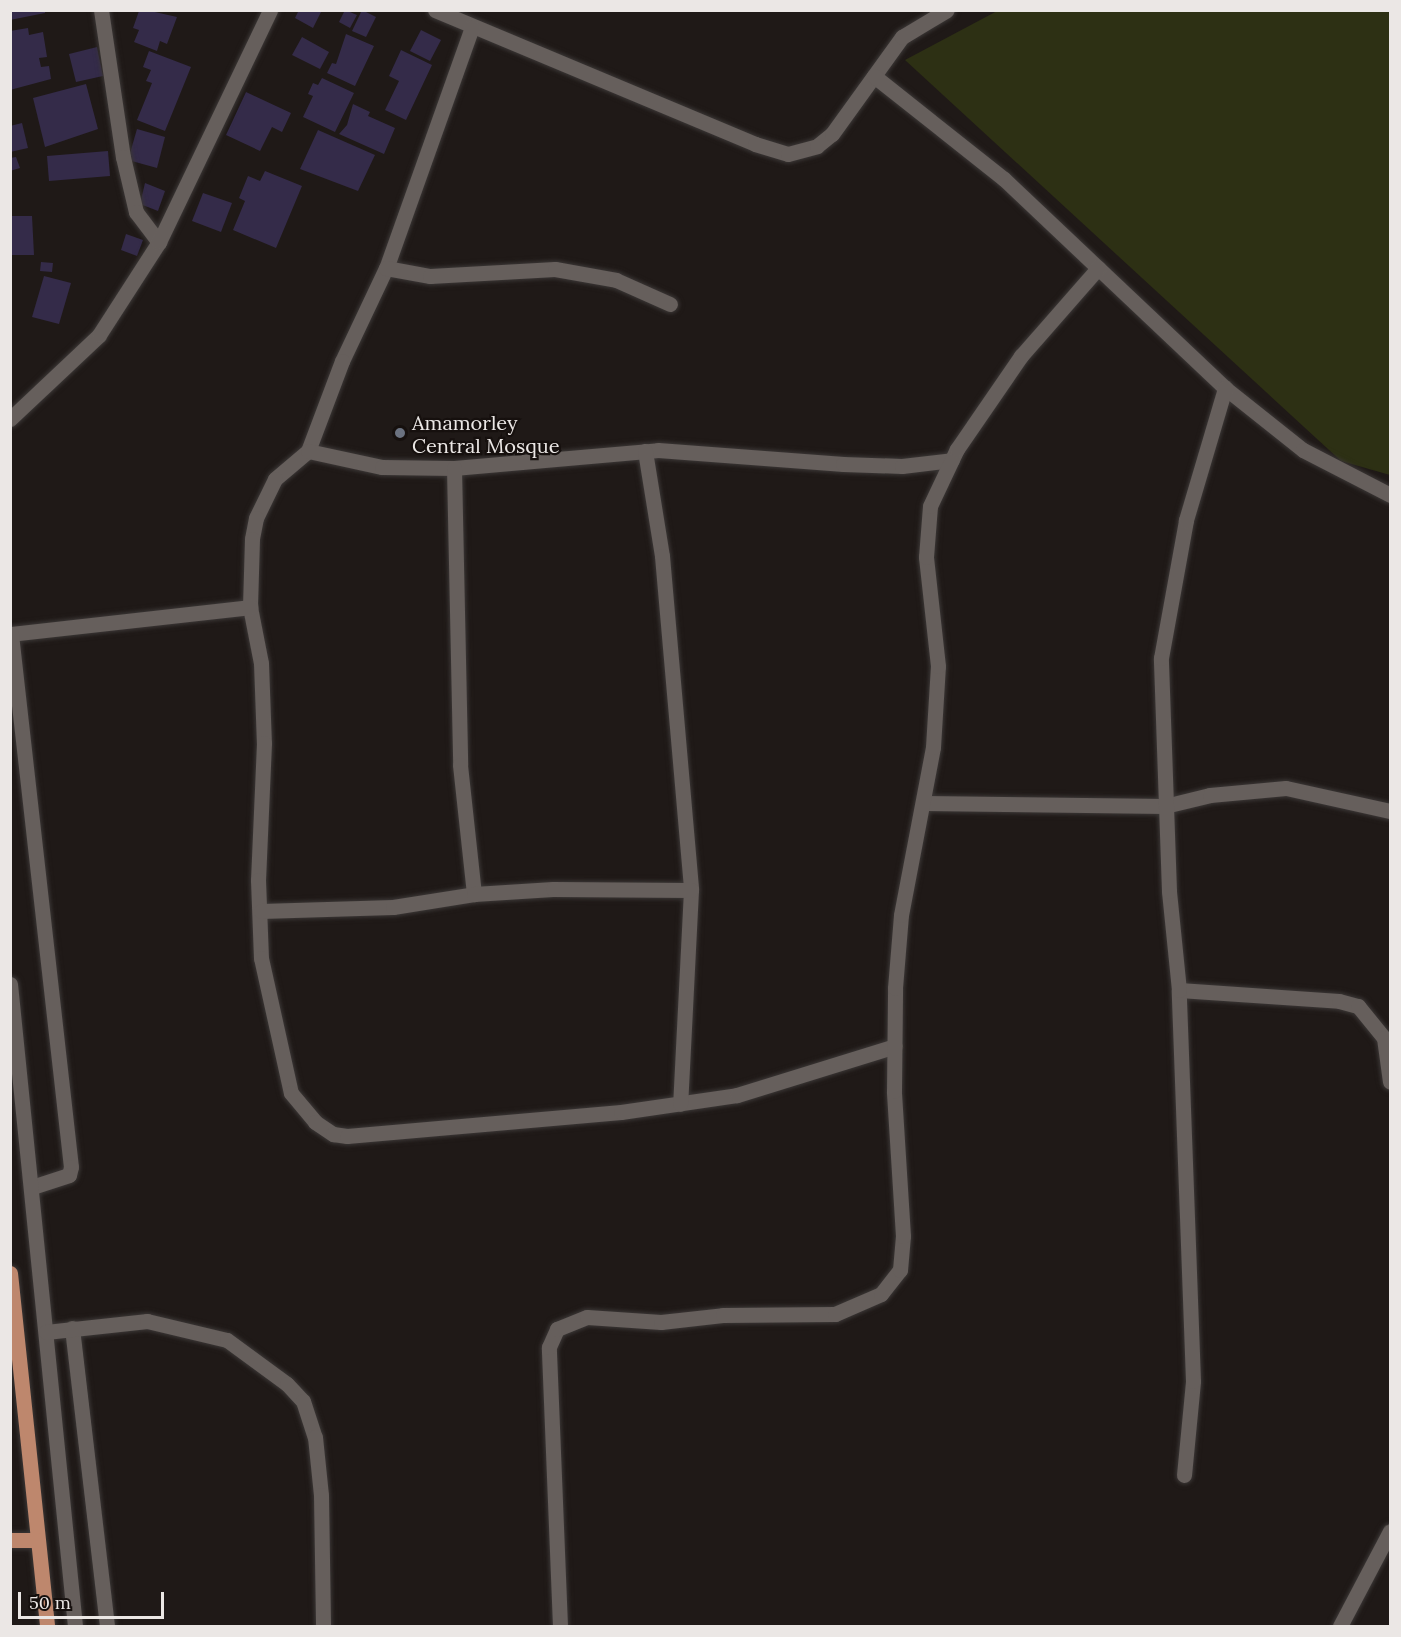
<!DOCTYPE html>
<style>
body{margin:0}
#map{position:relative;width:1401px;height:1637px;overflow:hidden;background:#1f1917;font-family:Lora,serif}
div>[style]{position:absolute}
.green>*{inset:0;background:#2d3014}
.building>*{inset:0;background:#342b49}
.roads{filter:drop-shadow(0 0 2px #3b3736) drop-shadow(0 0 2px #3b3736)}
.minor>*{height:15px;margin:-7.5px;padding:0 7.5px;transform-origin:7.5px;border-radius:7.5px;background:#665f5c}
.major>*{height:15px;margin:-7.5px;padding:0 7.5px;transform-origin:7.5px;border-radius:7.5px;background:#be876d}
.dots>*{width:16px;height:16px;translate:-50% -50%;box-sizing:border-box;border:3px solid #16100e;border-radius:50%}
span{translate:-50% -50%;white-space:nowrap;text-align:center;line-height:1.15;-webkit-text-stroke:4.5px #16100e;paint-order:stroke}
.poi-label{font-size:20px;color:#ebe7e5}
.left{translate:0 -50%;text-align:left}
.frame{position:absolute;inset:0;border:12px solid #ebe7e5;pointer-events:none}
.scale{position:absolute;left:18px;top:1592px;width:146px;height:27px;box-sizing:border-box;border:3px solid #ebe7e5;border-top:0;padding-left:8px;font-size:18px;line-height:21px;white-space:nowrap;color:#ebe7e5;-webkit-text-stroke:4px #16100e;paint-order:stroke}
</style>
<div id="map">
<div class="green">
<i style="clip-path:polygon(999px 10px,1390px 11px,1390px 475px,1341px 461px,905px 60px)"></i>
</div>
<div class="building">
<i style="clip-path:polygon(10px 10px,45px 10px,45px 13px,10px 20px)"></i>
<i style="clip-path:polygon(146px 10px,177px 17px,167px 44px,160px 41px,157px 51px,134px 42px,139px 30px,133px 28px,139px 11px)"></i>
<i style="clip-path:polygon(299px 10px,322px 10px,313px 28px,295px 18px)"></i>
<i style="clip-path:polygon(345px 10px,357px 15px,350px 28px,339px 22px)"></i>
<i style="clip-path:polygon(362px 10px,376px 17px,366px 37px,352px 31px)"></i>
<i style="clip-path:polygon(28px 28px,29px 35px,43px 32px,47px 57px,39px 58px,41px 67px,49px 66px,51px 79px,10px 90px,10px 31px)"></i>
<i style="clip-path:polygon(421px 30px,441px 40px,430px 61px,410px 51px)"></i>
<i style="clip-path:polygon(346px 34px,374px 46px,355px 86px,327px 73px,332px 63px,336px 64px)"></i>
<i style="clip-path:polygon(302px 37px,329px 52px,320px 69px,292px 55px)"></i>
<i style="clip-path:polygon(97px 47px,103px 76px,76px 82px,69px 54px)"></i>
<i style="clip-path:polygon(401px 50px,432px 65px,406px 120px,385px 110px,399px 81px,389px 76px)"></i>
<i style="clip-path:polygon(149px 51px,191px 67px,165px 131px,137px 120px,152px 83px,146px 81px,151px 70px,143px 67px)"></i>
<i style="clip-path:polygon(322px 78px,354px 93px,335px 132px,303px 117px,313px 96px,308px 94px,313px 83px,318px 85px)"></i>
<i style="clip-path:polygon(86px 84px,98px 129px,45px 147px,33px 98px)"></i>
<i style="clip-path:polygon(246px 92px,291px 113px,282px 132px,272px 127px,260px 151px,226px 135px)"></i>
<i style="clip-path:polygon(353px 104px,370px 112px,368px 116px,395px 128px,384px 154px,339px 134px,347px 125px)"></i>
<i style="clip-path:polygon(22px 123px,28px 148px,10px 152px,10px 126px)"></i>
<i style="clip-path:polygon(137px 129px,165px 137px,157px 168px,128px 160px)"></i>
<i style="clip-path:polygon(318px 130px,375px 155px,358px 191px,300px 169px)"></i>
<i style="clip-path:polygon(108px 151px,110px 176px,49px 181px,47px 156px)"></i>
<i style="clip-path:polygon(16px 157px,20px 168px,10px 171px,10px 158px)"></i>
<i style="clip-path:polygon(265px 171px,302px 186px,276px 248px,233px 230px,245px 201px,239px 198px,248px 176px,260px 181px)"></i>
<i style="clip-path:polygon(145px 183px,165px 191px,158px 211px,140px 204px)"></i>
<i style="clip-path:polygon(203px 193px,232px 203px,221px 232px,192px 221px)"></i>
<i style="clip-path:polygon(10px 216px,32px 216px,34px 255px,10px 255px)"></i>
<i style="clip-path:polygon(126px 234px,143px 240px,137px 256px,121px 250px)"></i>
<i style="clip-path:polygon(41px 262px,53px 263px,52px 272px,40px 271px)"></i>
<i style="clip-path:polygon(44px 276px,71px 283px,59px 324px,32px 317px)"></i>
</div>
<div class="roads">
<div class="minor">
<i style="left:101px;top:10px;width:149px;rotate:81.5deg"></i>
<i style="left:123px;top:157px;width:57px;rotate:76.7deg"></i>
<i style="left:136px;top:212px;width:38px;rotate:53deg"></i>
<i style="left:435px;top:10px;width:347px;rotate:22.7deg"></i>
<i style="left:755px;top:144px;width:34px;rotate:17deg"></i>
<i style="left:788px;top:154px;width:30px;rotate:-15deg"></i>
<i style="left:817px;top:146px;width:19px;rotate:-39deg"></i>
<i style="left:832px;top:134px;width:120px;rotate:-54.2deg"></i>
<i style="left:902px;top:37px;width:52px;rotate:-31deg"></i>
<i style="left:472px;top:27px;width:256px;rotate:109.6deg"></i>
<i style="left:386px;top:268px;width:103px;rotate:115.3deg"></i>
<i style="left:342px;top:361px;width:96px;rotate:110.7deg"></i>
<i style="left:308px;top:451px;width:43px;rotate:139.7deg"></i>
<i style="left:275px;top:479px;width:43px;rotate:116deg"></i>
<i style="left:256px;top:518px;width:21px;rotate:101deg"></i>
<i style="left:252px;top:539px;width:68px;rotate:91.7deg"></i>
<i style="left:250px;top:607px;width:57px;rotate:78.9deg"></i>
<i style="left:261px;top:663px;width:80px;rotate:87.9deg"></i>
<i style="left:264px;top:743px;width:137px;rotate:92.5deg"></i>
<i style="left:258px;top:880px;width:78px;rotate:87.8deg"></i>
<i style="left:261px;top:958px;width:138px;rotate:77.5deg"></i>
<i style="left:291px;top:1093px;width:38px;rotate:50deg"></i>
<i style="left:315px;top:1122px;width:22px;rotate:34deg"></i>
<i style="left:333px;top:1134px;width:14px;rotate:8deg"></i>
<i style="left:347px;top:1136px;width:275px;rotate:-5deg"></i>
<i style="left:621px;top:1112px;width:117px;rotate:-8.3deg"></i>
<i style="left:737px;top:1095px;width:165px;rotate:-17.2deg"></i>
<i style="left:874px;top:76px;width:166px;rotate:38.4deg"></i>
<i style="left:1004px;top:179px;width:304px;rotate:43.4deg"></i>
<i style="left:1225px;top:388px;width:100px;rotate:38.5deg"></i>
<i style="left:1303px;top:450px;width:98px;rotate:27.3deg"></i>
<i style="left:386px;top:268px;width:45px;rotate:10.3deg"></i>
<i style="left:430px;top:276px;width:125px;rotate:-3.2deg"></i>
<i style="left:555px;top:269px;width:62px;rotate:10.2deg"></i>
<i style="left:616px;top:280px;width:59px;rotate:24deg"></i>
<i style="left:10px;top:419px;width:122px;rotate:-43.3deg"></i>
<i style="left:99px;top:335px;width:111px;rotate:-57.2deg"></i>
<i style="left:159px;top:242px;width:257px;rotate:-64.4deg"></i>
<i style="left:308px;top:451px;width:76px;rotate:12.2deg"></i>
<i style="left:382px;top:467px;width:72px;rotate:0.8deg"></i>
<i style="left:454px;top:468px;width:205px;rotate:-5deg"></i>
<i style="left:658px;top:450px;width:186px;rotate:4.3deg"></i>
<i style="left:843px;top:464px;width:59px;rotate:1.9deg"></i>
<i style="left:902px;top:466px;width:50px;rotate:-6.8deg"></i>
<i style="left:645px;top:451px;width:106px;rotate:80.8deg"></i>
<i style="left:662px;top:556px;width:335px;rotate:85deg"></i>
<i style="left:691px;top:890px;width:214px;rotate:92.9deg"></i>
<i style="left:454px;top:468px;width:297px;rotate:88.8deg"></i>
<i style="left:460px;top:765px;width:130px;rotate:83.8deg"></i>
<i style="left:10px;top:634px;width:242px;rotate:-6.4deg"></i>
<i style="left:11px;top:634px;width:536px;rotate:83.58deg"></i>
<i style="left:71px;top:1167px;width:8px;rotate:104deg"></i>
<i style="left:69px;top:1175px;width:38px;rotate:162deg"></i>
<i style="left:924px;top:803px;width:241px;rotate:0.7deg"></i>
<i style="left:1165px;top:806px;width:46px;rotate:-13.7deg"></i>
<i style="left:1210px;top:795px;width:76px;rotate:-5.3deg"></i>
<i style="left:1286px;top:788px;width:107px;rotate:12.5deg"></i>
<i style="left:261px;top:911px;width:132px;rotate:-1.7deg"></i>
<i style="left:393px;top:907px;width:82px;rotate:-9.1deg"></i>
<i style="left:474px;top:894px;width:79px;rotate:-3.6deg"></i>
<i style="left:553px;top:889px;width:138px;rotate:0.4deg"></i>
<i style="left:10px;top:984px;width:645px;rotate:84.22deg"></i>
<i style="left:1179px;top:990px;width:160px;rotate:3.9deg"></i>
<i style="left:1339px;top:1001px;width:20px;rotate:15deg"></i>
<i style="left:1358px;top:1006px;width:41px;rotate:50.9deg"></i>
<i style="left:1384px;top:1038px;width:44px;rotate:82.2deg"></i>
<i style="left:72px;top:1328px;width:300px;rotate:83.3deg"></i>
<i style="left:46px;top:1332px;width:102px;rotate:-6.2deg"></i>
<i style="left:147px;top:1321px;width:82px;rotate:13.4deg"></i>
<i style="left:227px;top:1340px;width:74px;rotate:36.3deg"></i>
<i style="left:287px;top:1384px;width:23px;rotate:47deg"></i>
<i style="left:303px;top:1401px;width:38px;rotate:72deg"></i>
<i style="left:315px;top:1437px;width:58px;rotate:84.1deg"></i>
<i style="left:321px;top:1495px;width:131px;rotate:89.1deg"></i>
<i style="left:1184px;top:1475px;width:94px;rotate:-84.5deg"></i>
<i style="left:1193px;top:1381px;width:391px;rotate:-92.1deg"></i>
<i style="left:1179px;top:990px;width:100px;rotate:-95.8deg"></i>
<i style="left:1169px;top:891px;width:233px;rotate:-92deg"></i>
<i style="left:1161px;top:658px;width:140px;rotate:-79.7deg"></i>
<i style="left:1186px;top:520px;width:138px;rotate:-73.5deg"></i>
<i style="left:560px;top:1626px;width:279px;rotate:-92.3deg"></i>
<i style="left:549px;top:1347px;width:20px;rotate:-66deg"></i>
<i style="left:557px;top:1329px;width:32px;rotate:-22deg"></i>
<i style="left:587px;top:1317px;width:74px;rotate:3.9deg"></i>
<i style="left:661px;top:1322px;width:62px;rotate:-6.4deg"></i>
<i style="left:723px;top:1315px;width:112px;rotate:-0.5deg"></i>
<i style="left:835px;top:1314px;width:50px;rotate:-23.5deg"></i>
<i style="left:881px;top:1294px;width:31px;rotate:-52deg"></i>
<i style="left:900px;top:1270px;width:34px;rotate:-85deg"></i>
<i style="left:903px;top:1236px;width:145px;rotate:-93.6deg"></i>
<i style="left:894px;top:1091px;width:103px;rotate:-89.4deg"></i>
<i style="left:895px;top:988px;width:73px;rotate:-85.3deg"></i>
<i style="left:901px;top:915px;width:171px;rotate:-79.2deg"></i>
<i style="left:933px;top:747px;width:81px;rotate:-86.5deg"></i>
<i style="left:938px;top:666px;width:110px;rotate:-96.3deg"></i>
<i style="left:926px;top:557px;width:51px;rotate:-85.5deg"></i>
<i style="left:930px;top:506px;width:63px;rotate:-64.7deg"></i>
<i style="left:957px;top:449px;width:113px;rotate:-55.5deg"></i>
<i style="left:1021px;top:356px;width:117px;rotate:-48.8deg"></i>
<i style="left:1340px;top:1626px;width:107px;rotate:-62.2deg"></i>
</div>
<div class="major">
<i style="left:10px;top:1273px;width:355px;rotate:84deg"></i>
<i style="left:10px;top:1540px;width:27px"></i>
</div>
</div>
<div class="dots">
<i style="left:400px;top:433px;background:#6b7280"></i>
</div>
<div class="poi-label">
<span class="left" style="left:412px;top:434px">Amamorley<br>Central Mosque</span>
</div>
<div class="frame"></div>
<div class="scale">50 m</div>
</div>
